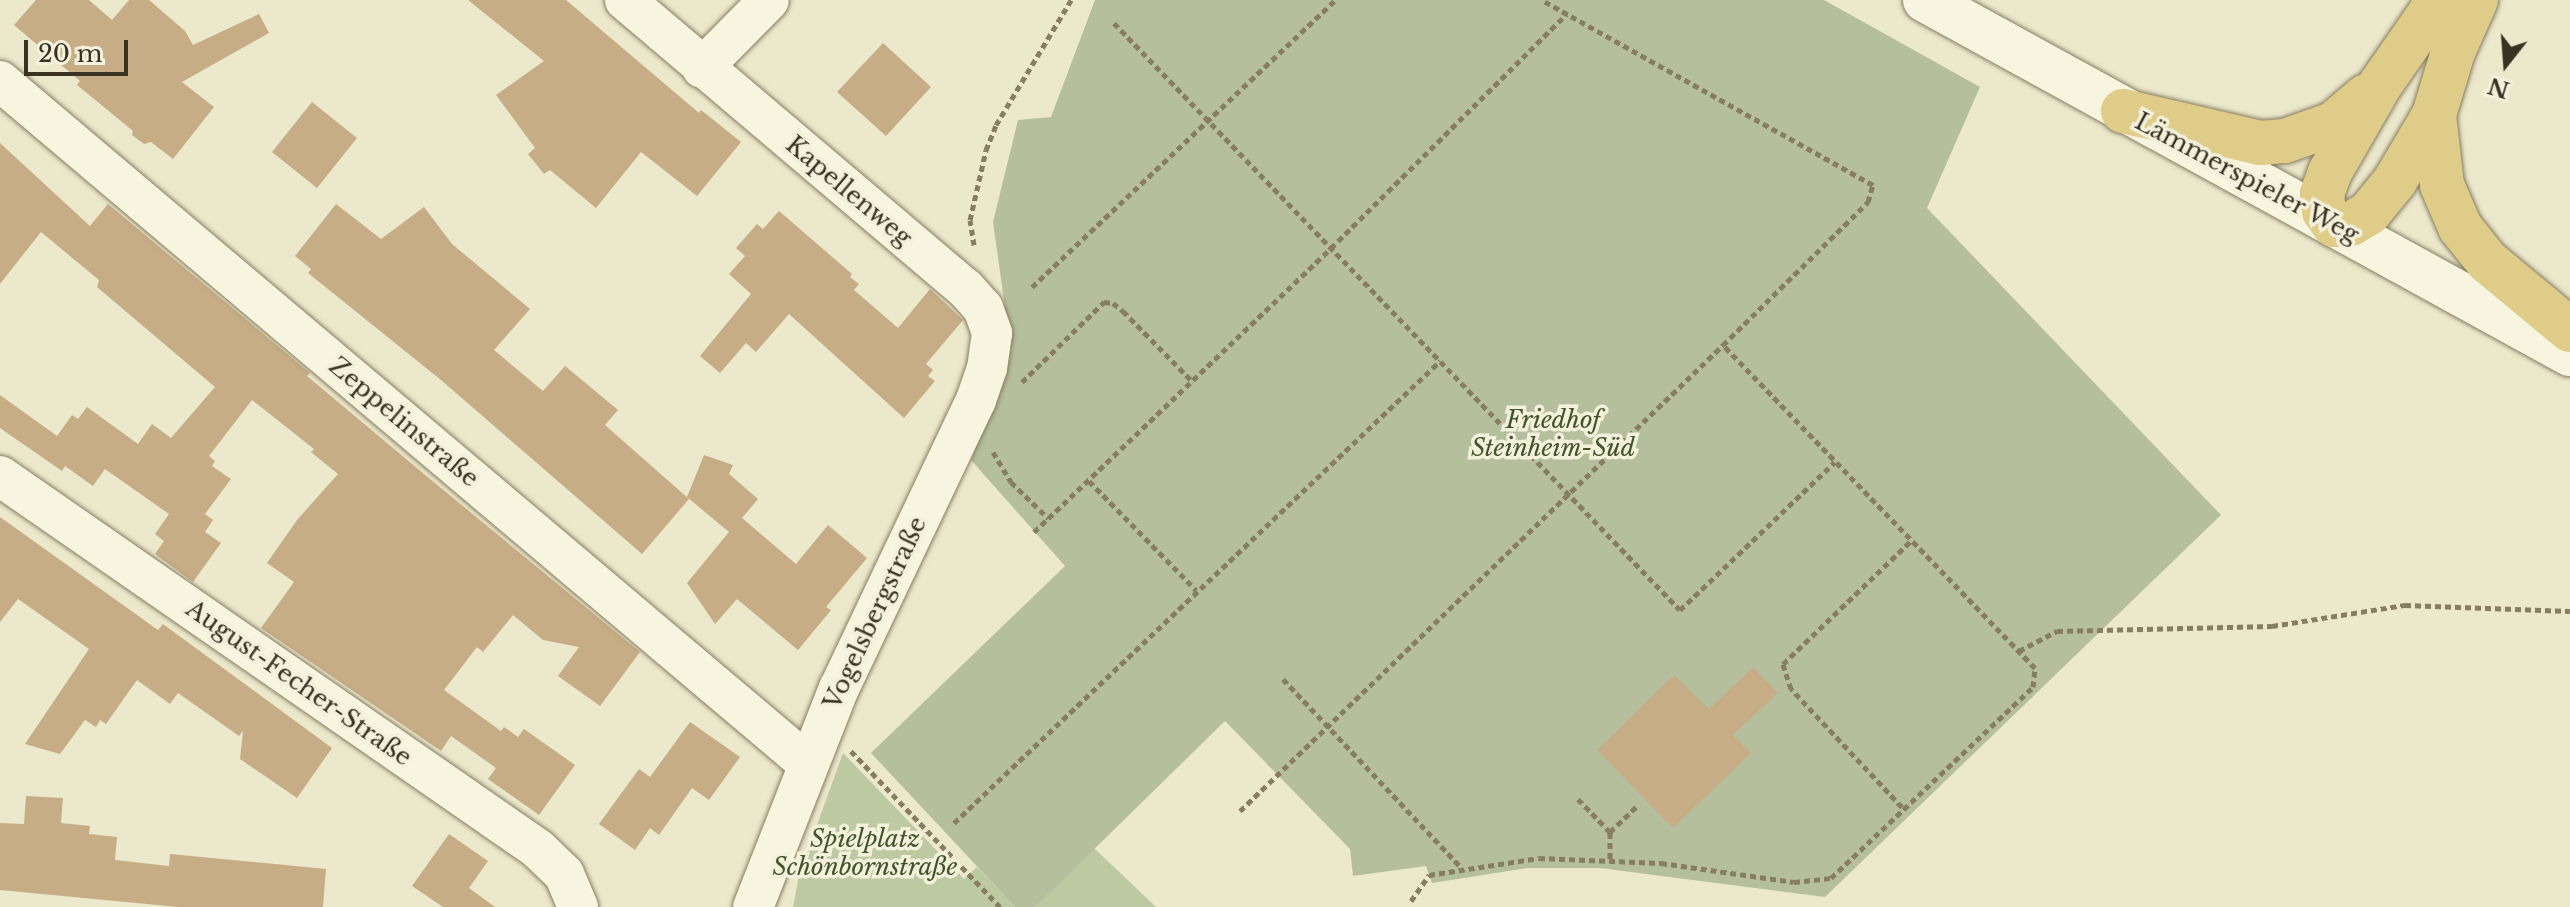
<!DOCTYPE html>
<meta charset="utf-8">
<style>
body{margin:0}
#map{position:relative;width:2570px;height:907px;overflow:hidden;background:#ebe8cc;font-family:"Libre Baskerville",serif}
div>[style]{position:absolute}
.green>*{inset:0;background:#bcc9a1}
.cemetery>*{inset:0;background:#b5bf9e}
.building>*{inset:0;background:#c6ad86}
.path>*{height:5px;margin-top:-2.5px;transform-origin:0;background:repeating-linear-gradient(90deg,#877d61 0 6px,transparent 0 10px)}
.roads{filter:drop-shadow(0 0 2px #877d61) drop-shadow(0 0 2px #877d61)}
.minor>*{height:40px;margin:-20px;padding:0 20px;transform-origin:20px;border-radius:20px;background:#f7f4df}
.tertiary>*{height:44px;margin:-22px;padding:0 22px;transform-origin:22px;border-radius:22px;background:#f7f4df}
.trunk>*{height:44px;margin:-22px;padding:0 22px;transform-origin:22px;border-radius:22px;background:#decc88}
span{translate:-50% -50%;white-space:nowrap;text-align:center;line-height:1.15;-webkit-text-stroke:7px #f3f1db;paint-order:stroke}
.street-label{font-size:24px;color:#393223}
.park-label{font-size:24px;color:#42542c;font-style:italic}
.north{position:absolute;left:2466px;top:24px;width:80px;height:80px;-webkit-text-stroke:6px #f3f1db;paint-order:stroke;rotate:197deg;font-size:22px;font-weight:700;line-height:32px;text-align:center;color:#393223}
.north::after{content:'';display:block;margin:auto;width:28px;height:36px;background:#393223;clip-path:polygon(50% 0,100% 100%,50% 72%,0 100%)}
.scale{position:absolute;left:24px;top:40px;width:104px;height:36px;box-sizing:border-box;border:4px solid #393223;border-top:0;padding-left:10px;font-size:24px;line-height:28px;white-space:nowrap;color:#393223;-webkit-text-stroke:6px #f3f1db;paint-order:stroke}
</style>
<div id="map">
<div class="green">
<i style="clip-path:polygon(843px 753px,964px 879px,977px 867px,1015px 907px,793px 907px,799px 875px)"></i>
<i style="clip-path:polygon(1093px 847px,1156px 907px,1035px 907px)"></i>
</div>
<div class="cemetery">
<i style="clip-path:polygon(1095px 0,1824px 0,1980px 87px,1927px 208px,2221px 515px,1825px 897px,1600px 868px,1527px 868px,1432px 883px,1426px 866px,1353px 876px,1350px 849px,1225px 721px,1035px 907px,1015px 907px,871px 753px,1065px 566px,971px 460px,1011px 350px,993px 222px,1018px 120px,1051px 117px)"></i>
</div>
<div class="building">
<i style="clip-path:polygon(36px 0,89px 0,112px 20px,129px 0,149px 0,185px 31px,193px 45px,259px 14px,269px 33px,182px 82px,214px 107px,173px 159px,151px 142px,144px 144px,132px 135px,133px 131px,77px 85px,80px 81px,14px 25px)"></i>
<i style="clip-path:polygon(468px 0,566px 0,699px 113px,701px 110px,741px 142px,697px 196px,641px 152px,596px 208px,550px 170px,544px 174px,528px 154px,535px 148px,496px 95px,544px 61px)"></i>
<i style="clip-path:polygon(883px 43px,931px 87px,886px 136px,837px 92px)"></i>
<i style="clip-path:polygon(312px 102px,357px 138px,317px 188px,272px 152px)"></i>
<i style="clip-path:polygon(0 143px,90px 226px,108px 204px,310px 373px,307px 376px,424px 474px,640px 652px,600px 706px,558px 676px,579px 647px,543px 640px,513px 615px,483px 652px,477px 647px,444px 690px,501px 731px,504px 727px,518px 737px,524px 729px,575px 765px,539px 815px,488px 779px,496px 768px,451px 736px,441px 751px,261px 628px,294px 582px,267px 563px,297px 520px,338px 474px,311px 452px,314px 449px,252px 400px,209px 456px,215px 461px,212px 466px,231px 479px,205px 514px,213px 520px,205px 532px,221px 543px,193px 582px,155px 554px,164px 541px,155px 534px,169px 514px,105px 469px,93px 486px,65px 466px,62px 471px,0 428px,0 395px,57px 436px,72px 415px,78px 419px,87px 407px,138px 444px,152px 424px,171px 438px,215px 387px,97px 287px,99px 280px,41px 232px,0 284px)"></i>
<i style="clip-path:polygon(336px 204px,381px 239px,424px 207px,452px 244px,530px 309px,494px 350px,543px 391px,565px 366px,618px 410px,605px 425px,689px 499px,642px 554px,441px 380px,308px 273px,311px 269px,295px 256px)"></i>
<i style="clip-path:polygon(779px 211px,852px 274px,850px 277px,859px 284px,854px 290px,898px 328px,930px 289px,963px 320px,926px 364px,933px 370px,928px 376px,935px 381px,904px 418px,789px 314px,756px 352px,746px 343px,720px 373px,700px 356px,751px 294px,729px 274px,745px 256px,736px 248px,757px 224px,763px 229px)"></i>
<i style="clip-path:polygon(704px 455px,733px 465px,729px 474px,758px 499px,742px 518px,796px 564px,828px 525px,867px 558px,826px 607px,831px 610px,798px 650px,737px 599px,715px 624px,687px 583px,729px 532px,687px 497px)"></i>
<i style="clip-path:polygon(0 517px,158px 630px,163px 624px,332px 748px,297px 798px,240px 759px,243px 731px,239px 736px,178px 693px,170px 704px,137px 680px,106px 724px,100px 720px,96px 727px,85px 720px,60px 754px,25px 744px,89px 649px,18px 599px,0 622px)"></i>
<i style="clip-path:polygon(1753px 667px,1778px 693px,1733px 735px,1751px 753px,1673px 828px,1597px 750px,1674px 675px,1709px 709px)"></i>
<i style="clip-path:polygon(690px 722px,740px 757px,709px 800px,692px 788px,659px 835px,650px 828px,635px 850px,599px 824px,639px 769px,650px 777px)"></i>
<i style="clip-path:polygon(26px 796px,63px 798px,61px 823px,90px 826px,89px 834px,117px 837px,115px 860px,169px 866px,170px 854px,326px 869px,323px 907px,178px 907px,0 890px,0 823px,24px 824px)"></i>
<i style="clip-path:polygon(449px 834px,488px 861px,469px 888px,495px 907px,443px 907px,412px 886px)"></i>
</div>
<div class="path">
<i style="left:1114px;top:23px;width:815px;rotate:46.04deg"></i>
<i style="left:1680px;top:610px;width:214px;rotate:-43.7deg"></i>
<i style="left:974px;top:245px;width:25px;rotate:-99deg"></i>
<i style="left:970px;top:220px;width:72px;rotate:-77.1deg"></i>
<i style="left:986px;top:150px;width:27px;rotate:-68deg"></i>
<i style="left:996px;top:125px;width:146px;rotate:-59deg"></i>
<i style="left:1032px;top:287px;width:418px;rotate:-43.4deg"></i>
<i style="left:1022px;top:382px;width:115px;rotate:-44.3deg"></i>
<i style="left:1104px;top:302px;width:9px;rotate:6deg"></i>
<i style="left:1113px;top:303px;width:13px;rotate:39deg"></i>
<i style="left:1123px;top:311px;width:100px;rotate:45.4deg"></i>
<i style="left:993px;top:452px;width:35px;rotate:59deg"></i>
<i style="left:1011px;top:482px;width:52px;rotate:44.2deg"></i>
<i style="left:1089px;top:481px;width:153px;rotate:45.5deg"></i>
<i style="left:1034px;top:532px;width:411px;rotate:-43.7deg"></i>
<i style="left:1331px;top:248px;width:332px;rotate:-44.8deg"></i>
<i style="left:2019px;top:651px;width:43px;rotate:-27.8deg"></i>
<i style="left:2057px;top:631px;width:215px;rotate:-1.3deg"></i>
<i style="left:2272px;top:626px;width:135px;rotate:-9deg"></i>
<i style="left:2405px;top:605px;width:165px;rotate:2.1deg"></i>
<i style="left:1283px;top:679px;width:259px;rotate:46.6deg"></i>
<i style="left:851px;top:751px;width:216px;rotate:46.3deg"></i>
<i style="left:1578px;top:799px;width:46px;rotate:45.9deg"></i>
<i style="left:1610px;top:832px;width:40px;rotate:-44deg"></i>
<i style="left:1902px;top:807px;width:162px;rotate:-133.2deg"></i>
<i style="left:1791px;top:689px;width:26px;rotate:-108deg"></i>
<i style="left:1783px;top:664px;width:179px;rotate:-43.9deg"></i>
<i style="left:1240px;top:811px;width:671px;rotate:-43.97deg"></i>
<i style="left:954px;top:823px;width:671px;rotate:-43.55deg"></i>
<i style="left:1610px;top:859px;width:27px;rotate:-90deg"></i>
<i style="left:1411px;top:901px;width:32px;rotate:-55deg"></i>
<i style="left:1429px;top:875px;width:111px;rotate:-8.8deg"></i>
<i style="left:1539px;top:858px;width:122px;rotate:2.3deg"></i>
<i style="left:1661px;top:863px;width:134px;rotate:8.1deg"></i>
<i style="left:1794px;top:882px;width:37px;rotate:-6deg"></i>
<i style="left:1831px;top:878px;width:278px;rotate:-43.4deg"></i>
<i style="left:2033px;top:687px;width:19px;rotate:-84deg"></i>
<i style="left:2035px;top:668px;width:449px;rotate:-134deg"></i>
<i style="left:1723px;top:345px;width:204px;rotate:-44.6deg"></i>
<i style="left:1868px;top:202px;width:18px;rotate:-74deg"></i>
<i style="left:1873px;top:185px;width:379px;rotate:-150.8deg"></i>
</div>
<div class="roads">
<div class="minor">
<i style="left:625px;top:0;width:446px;rotate:40.3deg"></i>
<i style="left:965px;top:288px;width:27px;rotate:48deg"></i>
<i style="left:983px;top:308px;width:27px;rotate:70deg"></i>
<i style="left:992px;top:333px;width:35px;rotate:98deg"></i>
<i style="left:987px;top:368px;width:34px;rotate:109deg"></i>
<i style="left:976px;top:400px;width:319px;rotate:115.4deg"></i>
<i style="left:839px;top:688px;width:235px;rotate:111.4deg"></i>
<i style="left:702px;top:68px;width:95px;rotate:-45.4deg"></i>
<i style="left:0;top:81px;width:1057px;rotate:40.2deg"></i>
<i style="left:0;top:476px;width:655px;rotate:34.73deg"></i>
<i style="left:538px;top:849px;width:36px;rotate:44deg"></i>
<i style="left:564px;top:874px;width:36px;rotate:67deg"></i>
</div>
<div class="tertiary">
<i style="left:1925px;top:0;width:736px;rotate:28.76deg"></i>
</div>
<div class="trunk">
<i style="left:2476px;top:0;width:57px;rotate:113.9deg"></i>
<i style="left:2453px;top:52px;width:66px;rotate:106.8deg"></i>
<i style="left:2434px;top:115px;width:70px;rotate:83.5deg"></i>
<i style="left:2442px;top:185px;width:46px;rotate:66.8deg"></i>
<i style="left:2460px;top:227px;width:43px;rotate:51.5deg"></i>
<i style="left:2487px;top:261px;width:108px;rotate:39.7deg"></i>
<i style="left:2123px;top:111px;width:141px;rotate:13.1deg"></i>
<i style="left:2260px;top:143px;width:25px;rotate:-5deg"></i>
<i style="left:2285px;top:141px;width:51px;rotate:-19.5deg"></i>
<i style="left:2333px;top:124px;width:43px;rotate:-40.3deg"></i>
<i style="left:2434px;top:115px;width:77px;rotate:120.6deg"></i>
<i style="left:2395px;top:181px;width:41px;rotate:129.1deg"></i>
<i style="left:2369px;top:213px;width:21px;rotate:149deg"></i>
<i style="left:2351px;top:224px;width:17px;rotate:177deg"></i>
<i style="left:2334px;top:225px;width:17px;rotate:-126deg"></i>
<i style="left:2324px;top:211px;width:17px;rotate:-97deg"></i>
<i style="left:2322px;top:194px;width:23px;rotate:-70deg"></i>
<i style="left:2330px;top:172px;width:100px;rotate:-60.1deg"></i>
<i style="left:2380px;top:85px;width:103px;rotate:-55.2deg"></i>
</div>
</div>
<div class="street-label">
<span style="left:2247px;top:178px;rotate:28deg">Lämmerspieler Weg</span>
<span style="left:849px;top:191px;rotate:40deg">Kapellenweg</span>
<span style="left:404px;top:422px;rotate:40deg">Zeppelinstraße</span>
<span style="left:875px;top:613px;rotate:-65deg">Vogelsbergstraße</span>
<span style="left:299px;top:683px;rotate:35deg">August-Fecher-Straße</span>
</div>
<div class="park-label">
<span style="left:1553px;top:434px">Friedhof<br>Steinheim-Süd</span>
<span style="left:865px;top:853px">Spielplatz<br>Schönbornstraße</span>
</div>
<div class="north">N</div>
<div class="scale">20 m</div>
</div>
